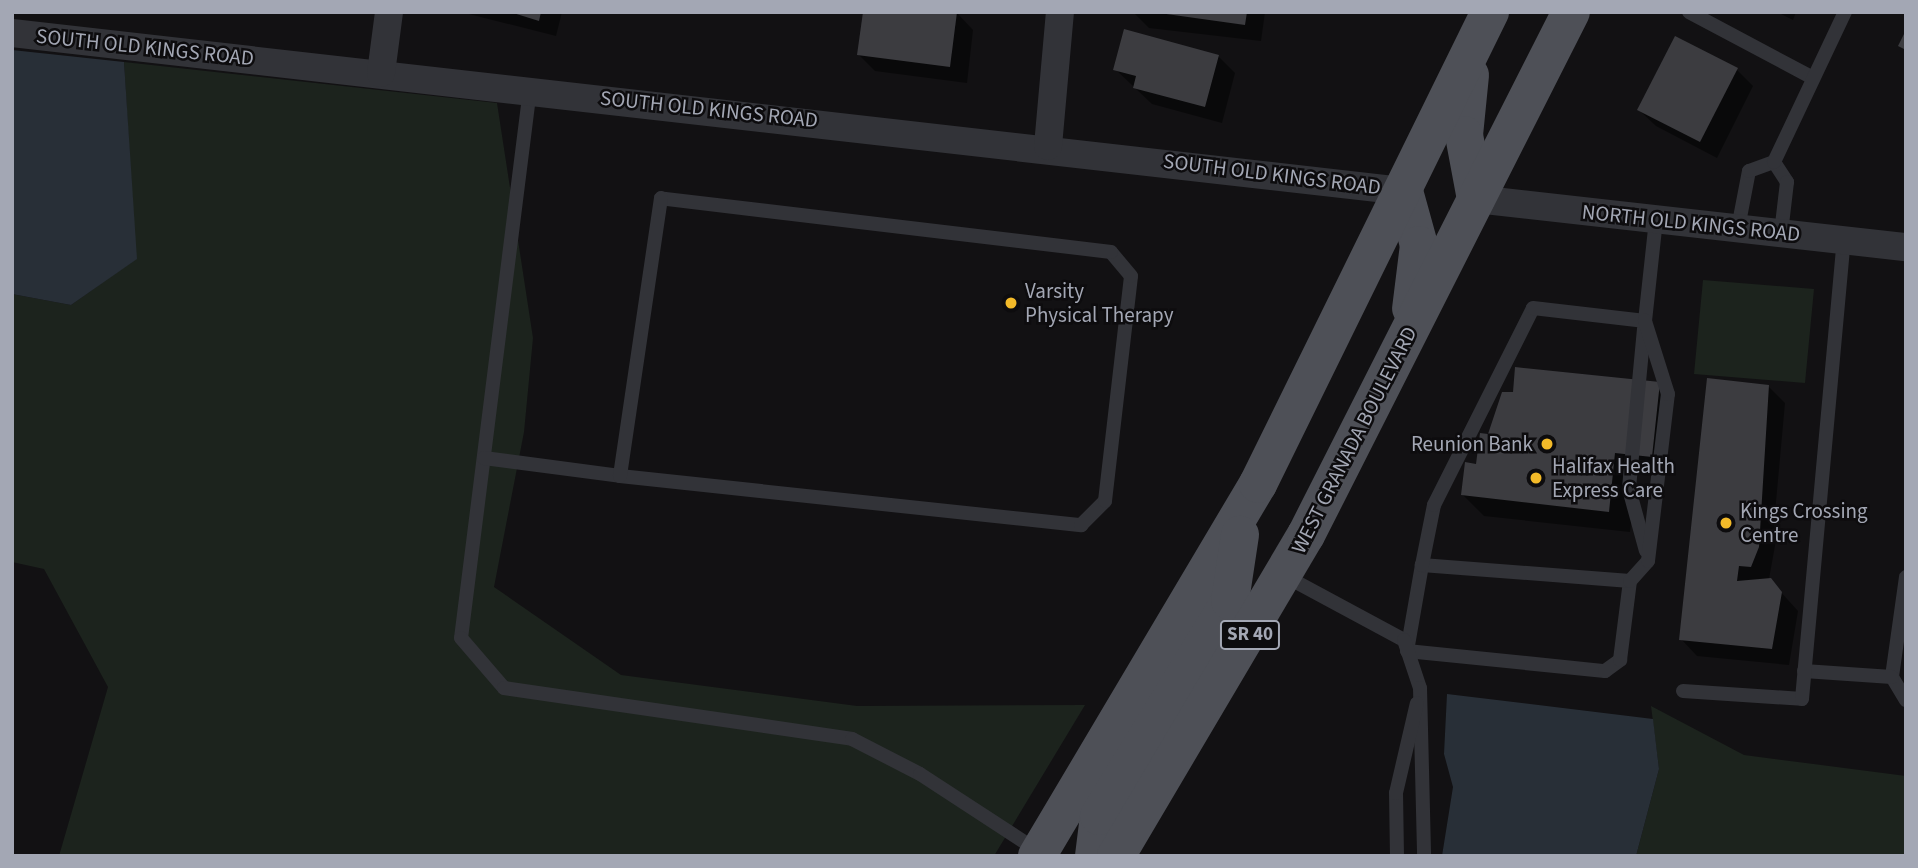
<!DOCTYPE html>
<style>
body{margin:0}
#map{position:relative;width:1918px;height:868px;overflow:hidden;background:#121113;font-family:"Source Sans 3",sans-serif}
div>[style]{position:absolute}
.green>*{inset:0;background:#1c231d}
.water>*{inset:0;background:#282f37}
.shadow>*{inset:0;background:#0007}
.building>*{inset:0;background:#3c3c40}
.lane>*{height:14px;margin:-7px;padding:0 7px;transform-origin:7px;border-radius:7px;background:#323338}
.street>*{height:28px;margin:-14px;padding:0 14px;transform-origin:14px;border-radius:14px;background:#323338}
.primary>*{height:38px;margin:-19px;padding:0 19px;transform-origin:19px;border-radius:19px;background:#4e5057}
.dots>*{width:19px;height:19px;translate:-50% -50%;box-sizing:border-box;border:4px solid #0d0c0e;border-radius:50%}
span{translate:-50% -50%;white-space:nowrap;text-align:center;line-height:1.15;-webkit-text-stroke:5px #0d0c0e;paint-order:stroke}
.shield-label span{padding:2px 5px;background:#0d0c0e;border:2px solid;border-radius:5px;-webkit-text-stroke-width:0}
.shield-label{font-size:19px;color:#a3a7b4;font-weight:700}
.street-label{font-size:21px;color:#a3a7b4}
.poi-label{font-size:21px;color:#a3a7b4}
.left{translate:0 -50%;text-align:left}
.right{translate:-100% -50%;text-align:right}
.frame{position:absolute;inset:0;border:14px solid #a3a7b4;pointer-events:none}
</style>
<div id="map">
<div class="green">
<i style="clip-path:polygon(124px 62px,497px 103px,533px 338px,524px 432px,494px 587px,621px 675px,857px 706px,1085px 705px,994px 856px,59px 856px,108px 687px,44px 569px,12px 562px,12px 294px,71px 305px,136px 259px)"></i>
<i style="clip-path:polygon(1703px 280px,1814px 289px,1805px 383px,1694px 374px)"></i>
<i style="clip-path:polygon(1651px 706px,1744px 755px,1906px 776px,1906px 856px,1636px 856px,1659px 769px)"></i>
</div>
<div class="water">
<i style="clip-path:polygon(12px 50px,124px 62px,137px 259px,71px 305px,12px 294px)"></i>
<i style="clip-path:polygon(1447px 694px,1653px 719px,1659px 769px,1636px 856px,1442px 856px,1453px 787px,1444px 754px)"></i>
</div>
<div class="shadow">
<i style="clip-path:polygon(461px 12px,562px 12px,556px 36px)"></i>
<i style="clip-path:polygon(1133px 12px,1265px 12px,1261px 41px,1149px 28px)"></i>
<i style="clip-path:polygon(1777px 12px,1796px 12px,1793px 20px)"></i>
<i style="clip-path:polygon(957px 13px,973px 30px,967px 83px,875px 71px,858px 54px)"></i>
<i style="clip-path:polygon(1218px 56px,1235px 73px,1222px 123px,1152px 104px,1115px 69px)"></i>
<i style="clip-path:polygon(1737px 70px,1753px 86px,1717px 158px,1656px 126px,1639px 110px)"></i>
<i style="clip-path:polygon(1659px 383px,1665px 389px,1657px 461px,1638px 460px,1630px 532px,1484px 516px,1463px 495px,1489px 436px)"></i>
<i style="clip-path:polygon(1768px 386px,1785px 403px,1775px 513px,1780px 518px,1769px 579px,1798px 611px,1789px 665px,1697px 656px,1681px 639px)"></i>
</div>
<div class="building">
<i style="clip-path:polygon(510px 12px,541px 12px,539px 21px)"></i>
<i style="clip-path:polygon(863px 12px,957px 12px,950px 67px,857px 55px)"></i>
<i style="clip-path:polygon(1152px 12px,1247px 12px,1245px 25px)"></i>
<i style="clip-path:polygon(1124px 29px,1219px 55px,1205px 107px,1133px 88px,1136px 76px,1113px 70px)"></i>
<i style="clip-path:polygon(1906px 30px,1906px 50px,1898px 46px)"></i>
<i style="clip-path:polygon(1675px 36px,1738px 68px,1700px 142px,1637px 110px)"></i>
<i style="clip-path:polygon(1515px 367px,1660px 382px,1652px 457px,1615px 453px,1609px 512px,1461px 495px,1465px 462px,1476px 464px,1480px 433px,1488px 434px,1502px 392px,1513px 392px)"></i>
<i style="clip-path:polygon(1707px 378px,1769px 385px,1759px 547px,1751px 567px,1739px 566px,1737px 581px,1771px 578px,1782px 592px,1772px 649px,1679px 640px)"></i>
</div>
<div class="lane">
<i style="left:1689px;top:12px;width:140px;rotate:28deg"></i>
<i style="left:530px;top:89px;width:553px;rotate:97.16deg"></i>
<i style="left:461px;top:638px;width:66px;rotate:49.3deg"></i>
<i style="left:504px;top:688px;width:352px;rotate:8.3deg"></i>
<i style="left:852px;top:739px;width:76px;rotate:27.2deg"></i>
<i style="left:920px;top:774px;width:141px;rotate:33.1deg"></i>
<i style="left:1774px;top:162px;width:24px;rotate:57deg"></i>
<i style="left:1787px;top:182px;width:51px;rotate:96.7deg"></i>
<i style="left:1738px;top:228px;width:58px;rotate:-79.1deg"></i>
<i style="left:1749px;top:171px;width:27px;rotate:-20deg"></i>
<i style="left:1774px;top:162px;width:166px;rotate:-64.7deg"></i>
<i style="left:1644px;top:329px;width:161px;rotate:95.4deg"></i>
<i style="left:1629px;top:489px;width:64px;rotate:74.7deg"></i>
<i style="left:484px;top:458px;width:137px;rotate:7.5deg"></i>
<i style="left:620px;top:476px;width:464px;rotate:6.1deg"></i>
<i style="left:1081px;top:525px;width:34px;rotate:-45deg"></i>
<i style="left:1105px;top:501px;width:226px;rotate:-83.4deg"></i>
<i style="left:1131px;top:276px;width:31px;rotate:-130deg"></i>
<i style="left:1111px;top:252px;width:453px;rotate:-173.2deg"></i>
<i style="left:661px;top:198px;width:281px;rotate:98.4deg"></i>
<i style="left:1422px;top:565px;width:87px;rotate:99.9deg"></i>
<i style="left:1407px;top:651px;width:199px;rotate:5.8deg"></i>
<i style="left:1605px;top:671px;width:19px;rotate:-36deg"></i>
<i style="left:1620px;top:660px;width:80px;rotate:-82.8deg"></i>
<i style="left:1630px;top:581px;width:209px;rotate:-175.6deg"></i>
<i style="left:1422px;top:565px;width:61px;rotate:-78.7deg"></i>
<i style="left:1434px;top:505px;width:220px;rotate:-63.3deg"></i>
<i style="left:1533px;top:308px;width:113px;rotate:6.6deg"></i>
<i style="left:1645px;top:321px;width:103px;rotate:-83.8deg"></i>
<i style="left:1285px;top:576px;width:135px;rotate:28.3deg"></i>
<i style="left:1404px;top:640px;width:51px;rotate:71.6deg"></i>
<i style="left:1420px;top:688px;width:168px;rotate:88.6deg"></i>
<i style="left:1906px;top:577px;width:101px;rotate:98deg"></i>
<i style="left:1892px;top:677px;width:27px;rotate:59deg"></i>
<i style="left:1630px;top:581px;width:27px;rotate:-48deg"></i>
<i style="left:1648px;top:561px;width:168px;rotate:-83.2deg"></i>
<i style="left:1668px;top:394px;width:77px;rotate:-107.5deg"></i>
<i style="left:1804px;top:671px;width:88px;rotate:3.9deg"></i>
<i style="left:1683px;top:691px;width:119px;rotate:3.8deg"></i>
<i style="left:1802px;top:699px;width:461px;rotate:-84.8deg"></i>
<i style="left:1397px;top:856px;width:63px;rotate:-90.9deg"></i>
<i style="left:1396px;top:793px;width:92px;rotate:-76.9deg"></i>
</div>
<div class="street">
<i style="left:12px;top:33px;width:1401px;rotate:6.48deg"></i>
<i style="left:381px;top:73px;width:62px;rotate:-82.5deg"></i>
<i style="left:1048px;top:146px;width:135px;rotate:-84.9deg"></i>
<i style="left:1476px;top:199px;width:433px;rotate:6.4deg"></i>
</div>
<div class="primary">
<i style="left:1470px;top:75px;width:60px;rotate:95.7deg"></i>
<i style="left:1464px;top:135px;width:65px;rotate:79.4deg"></i>
<i style="left:1404px;top:191px;width:56px;rotate:74.5deg"></i>
<i style="left:1419px;top:245px;width:64px;rotate:97.1deg"></i>
<i style="left:1037px;top:856px;width:433px;rotate:-59.3deg"></i>
<i style="left:1258px;top:484px;width:526px;rotate:-63.82deg"></i>
<i style="left:1094px;top:856px;width:40px;rotate:-82.9deg"></i>
<i style="left:1099px;top:816px;width:252px;rotate:-58.6deg"></i>
<i style="left:1230px;top:601px;width:67px;rotate:-81.4deg"></i>
<i style="left:1116px;top:856px;width:373px;rotate:-59.4deg"></i>
<i style="left:1306px;top:535px;width:586px;rotate:-63.13deg"></i>
</div>
<div class="dots">
<i style="left:1011px;top:303px;background:#f3ba29"></i>
<i style="left:1547px;top:444px;background:#f3ba29"></i>
<i style="left:1536px;top:478px;background:#f3ba29"></i>
<i style="left:1726px;top:523px;background:#f3ba29"></i>
</div>
<div class="shield-label">
<span style="left:1250px;top:635px">SR 40</span>
</div>
<div class="street-label">
<span style="left:145px;top:47px;rotate:6deg">SOUTH OLD KINGS ROAD</span>
<span style="left:709px;top:109px;rotate:6deg">SOUTH OLD KINGS ROAD</span>
<span style="left:1272px;top:174px;rotate:7deg">SOUTH OLD KINGS ROAD</span>
<span style="left:1691px;top:223px;rotate:6deg">NORTH OLD KINGS ROAD</span>
<span style="left:1354px;top:440px;rotate:-63deg">WEST GRANADA BOULEVARD</span>
</div>
<div class="poi-label">
<span class="left" style="left:1025px;top:303px">Varsity<br>Physical Therapy</span>
<span class="right" style="left:1533px;top:444px">Reunion Bank</span>
<span class="left" style="left:1552px;top:478px">Halifax Health<br>Express Care</span>
<span class="left" style="left:1740px;top:523px">Kings Crossing<br>Centre</span>
</div>
<div class="frame"></div>
</div>
